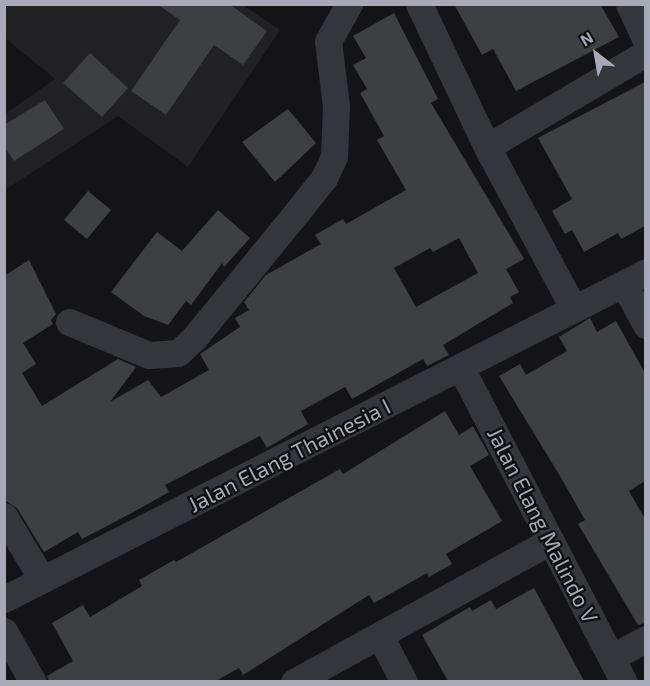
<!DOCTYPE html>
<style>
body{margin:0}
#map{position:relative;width:650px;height:686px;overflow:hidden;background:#141416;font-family:"Exo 2",sans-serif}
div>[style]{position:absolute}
.built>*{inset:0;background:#212023}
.building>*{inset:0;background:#3e3f43}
.minor>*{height:27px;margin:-13.5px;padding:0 13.5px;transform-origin:13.5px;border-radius:13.5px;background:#35363b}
span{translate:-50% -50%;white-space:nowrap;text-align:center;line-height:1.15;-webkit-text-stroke:4.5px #0f0f11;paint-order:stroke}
.street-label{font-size:22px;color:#a6aab6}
.frame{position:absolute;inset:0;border:6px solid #a6aab6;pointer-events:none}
.north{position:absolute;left:566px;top:24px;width:60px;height:60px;-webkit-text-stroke:4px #0f0f11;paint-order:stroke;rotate:329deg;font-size:16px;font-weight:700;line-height:24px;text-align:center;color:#a6aab6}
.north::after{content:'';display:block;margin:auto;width:21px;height:27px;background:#a6aab6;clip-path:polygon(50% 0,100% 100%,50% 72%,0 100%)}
</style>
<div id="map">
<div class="built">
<i style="clip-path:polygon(5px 5px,243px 5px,280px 30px,188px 167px,118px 116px,5px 190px,5px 114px,55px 79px,5px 38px)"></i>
</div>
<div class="building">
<i style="clip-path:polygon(157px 4px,229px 4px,267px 31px,243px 65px,214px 45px,166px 115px,131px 91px,180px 20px)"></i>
<i style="clip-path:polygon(454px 4px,600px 4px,619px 37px,516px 91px,493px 49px,482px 55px)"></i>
<i style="clip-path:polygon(evenodd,394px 13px,438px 99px,431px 103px,524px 259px,506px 269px,519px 292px,510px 297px,513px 303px,443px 345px,449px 355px,427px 366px,423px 359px,352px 399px,345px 387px,301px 411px,308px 424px,270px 446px,267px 448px,260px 436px,165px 485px,169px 492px,128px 515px,82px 539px,78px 532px,44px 552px,17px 508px,4px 500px,4px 276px,29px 260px,56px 314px,51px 320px,53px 324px,23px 343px,36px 364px,22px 373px,42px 406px,118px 359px,136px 367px,110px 402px,148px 380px,161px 397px,209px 370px,200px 354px,240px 327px,235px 318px,249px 310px,244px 302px,266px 275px,321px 244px,315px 235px,343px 219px,346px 224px,406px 190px,377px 140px,384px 136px,360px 93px,367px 89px,353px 65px,366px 58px,353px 36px,394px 13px,459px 238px,478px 273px,416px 307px,394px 268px,430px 248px,433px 252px,459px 238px)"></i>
<i style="clip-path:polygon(90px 53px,128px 88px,102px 117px,63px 83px)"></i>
<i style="clip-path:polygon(645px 82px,645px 226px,621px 239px,618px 233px,584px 252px,572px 230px,565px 234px,552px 211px,572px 199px,538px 138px)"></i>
<i style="clip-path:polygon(45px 100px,64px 129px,14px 161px,4px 146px,4px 125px)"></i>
<i style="clip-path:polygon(288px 109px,316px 143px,275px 182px,242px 142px)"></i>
<i style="clip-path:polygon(88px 191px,111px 210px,87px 239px,64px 220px)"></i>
<i style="clip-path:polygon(218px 210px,250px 238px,224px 267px,222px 263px,191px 305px,186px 301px,168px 325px,144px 316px,111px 292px,157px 232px,182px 251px)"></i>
<i style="clip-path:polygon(590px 318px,597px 332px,616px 321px,645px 373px,645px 481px,629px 491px,645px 519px,645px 623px,638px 625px,578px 524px,585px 520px,560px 476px,499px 376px,520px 364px,526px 375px,567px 351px,559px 337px)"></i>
<i style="clip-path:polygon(445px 411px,459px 435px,473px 426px,489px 455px,470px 466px,502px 521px,446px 554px,452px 564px,429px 577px,427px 573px,374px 603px,369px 595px,243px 675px,239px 668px,216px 681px,49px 681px,47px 676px,73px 661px,52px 623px,83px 605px,90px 617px,142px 586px,139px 580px,174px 560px,176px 562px,340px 469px,343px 474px)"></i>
<i style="clip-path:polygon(534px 588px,584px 681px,448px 681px,422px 635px,470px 607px,472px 611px,491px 600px,496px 609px)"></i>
</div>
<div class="minor">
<i style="left:419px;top:4px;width:158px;rotate:64.6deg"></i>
<i style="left:487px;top:147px;width:184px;rotate:61.8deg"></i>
<i style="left:629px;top:4px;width:40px;rotate:65deg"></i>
<i style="left:487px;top:147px;width:185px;rotate:-30.6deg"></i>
<i style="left:624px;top:284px;width:47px;rotate:61.8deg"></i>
<i style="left:69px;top:322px;width:87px;rotate:22.4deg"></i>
<i style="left:149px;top:355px;width:29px;rotate:-4deg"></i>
<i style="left:178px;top:353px;width:23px;rotate:-43deg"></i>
<i style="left:195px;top:337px;width:161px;rotate:-50.8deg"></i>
<i style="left:297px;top:212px;width:43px;rotate:-51.5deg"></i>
<i style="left:324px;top:178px;width:23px;rotate:-65deg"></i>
<i style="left:334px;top:157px;width:51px;rotate:-87.8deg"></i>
<i style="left:336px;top:106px;width:65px;rotate:-97deg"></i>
<i style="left:328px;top:41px;width:43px;rotate:-60.4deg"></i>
<i style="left:461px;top:368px;width:354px;rotate:62.6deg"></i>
<i style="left:4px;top:516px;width:74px;rotate:58.9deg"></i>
<i style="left:4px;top:599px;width:720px;rotate:-26.99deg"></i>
<i style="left:4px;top:631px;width:59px;rotate:60.4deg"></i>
<i style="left:380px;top:636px;width:52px;rotate:62.4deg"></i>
<i style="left:612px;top:657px;width:38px;rotate:-28deg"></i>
<i style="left:294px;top:682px;width:293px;rotate:-28.8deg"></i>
</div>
<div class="street-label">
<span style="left:289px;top:455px;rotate:-27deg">Jalan Elang Thainesia I</span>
<span style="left:543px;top:525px;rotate:63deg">Jalan Elang Malindo V</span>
</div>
<div class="frame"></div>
<div class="north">N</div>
</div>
